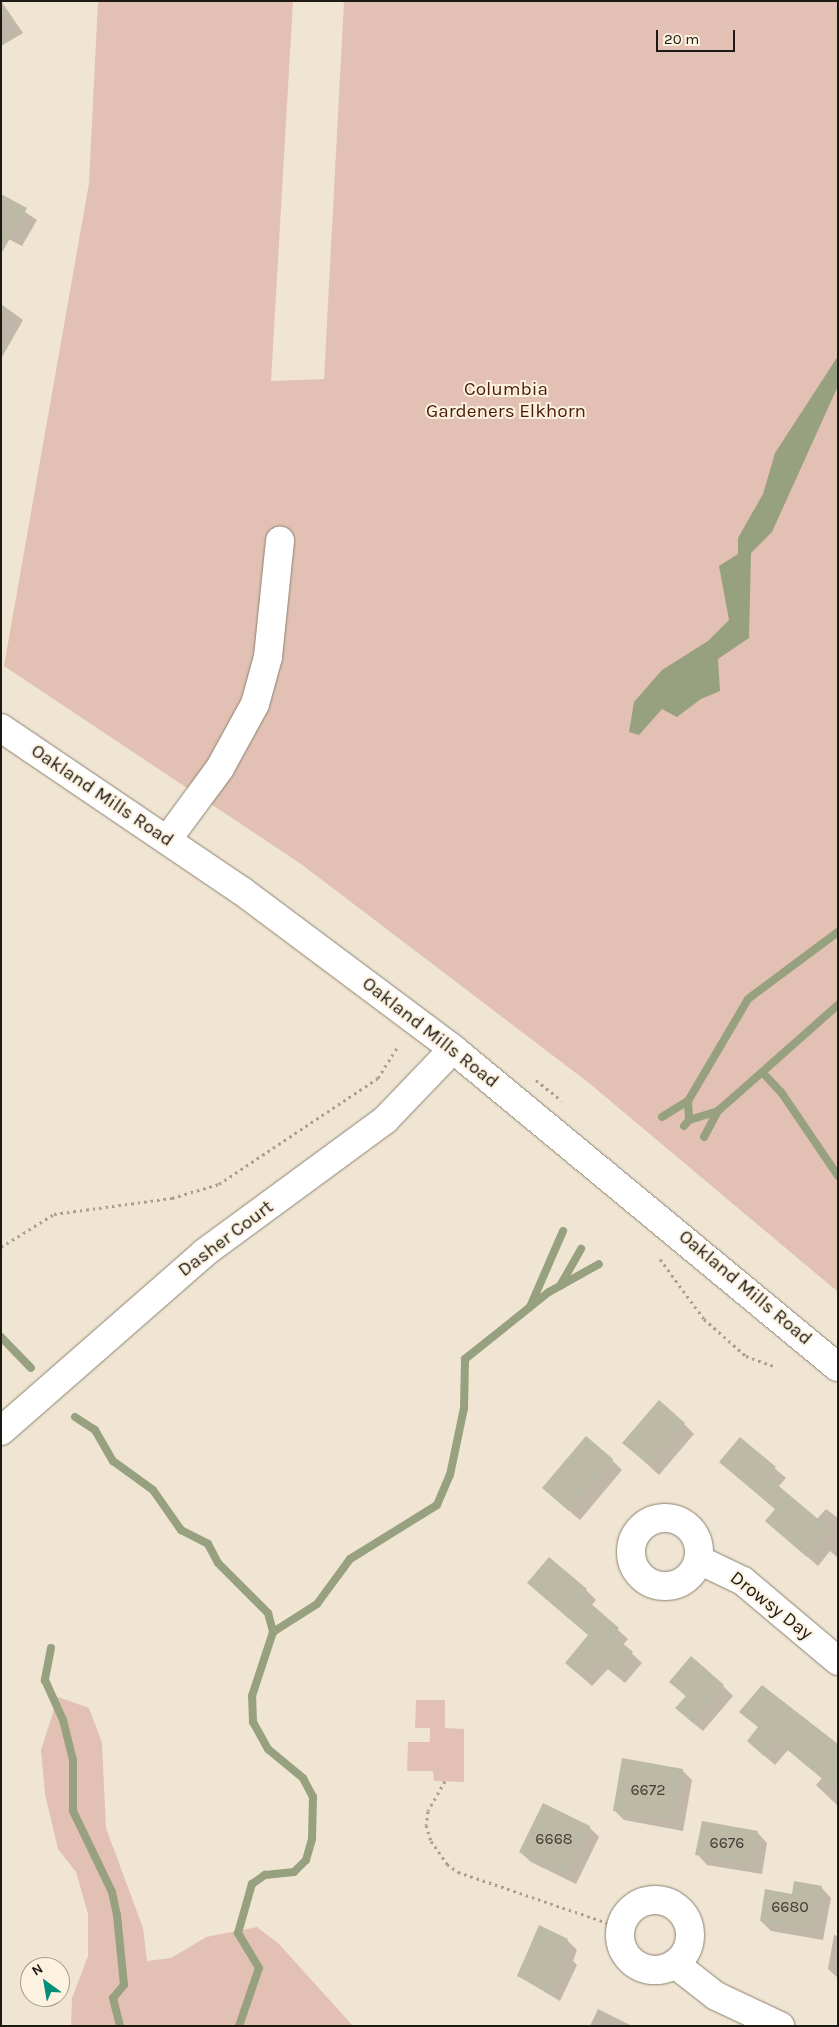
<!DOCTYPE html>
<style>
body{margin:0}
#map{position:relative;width:839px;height:2027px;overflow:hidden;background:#f0e5d3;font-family:Karla,sans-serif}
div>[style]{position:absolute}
.green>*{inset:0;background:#e2c1b4}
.water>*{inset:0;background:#97a07f}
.shadow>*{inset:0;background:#0003}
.stream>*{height:8px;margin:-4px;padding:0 4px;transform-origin:4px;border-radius:4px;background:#97a07f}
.building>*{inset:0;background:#bcb9a5}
.path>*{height:3px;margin-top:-1.5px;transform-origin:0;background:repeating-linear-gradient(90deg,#a89f91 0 2.5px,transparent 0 6.5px)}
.roads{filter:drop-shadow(0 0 1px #8b8271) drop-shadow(0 0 1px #8b8271)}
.minor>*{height:28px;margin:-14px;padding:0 14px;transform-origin:14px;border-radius:14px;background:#fff}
.minor>.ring{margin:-14px;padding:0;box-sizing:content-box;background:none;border:28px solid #fff;border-radius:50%}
span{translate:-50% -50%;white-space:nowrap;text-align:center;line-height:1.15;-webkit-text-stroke:4px #fdf2e0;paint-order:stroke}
.number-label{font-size:16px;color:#454138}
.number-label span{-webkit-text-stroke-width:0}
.park-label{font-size:19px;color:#4a1c05}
.street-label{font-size:19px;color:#1d1913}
.frame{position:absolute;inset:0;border:2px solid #1d1913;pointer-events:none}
.north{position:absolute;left:20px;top:1957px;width:50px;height:50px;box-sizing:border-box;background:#fdf2e0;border:1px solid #a39b8e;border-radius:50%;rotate:328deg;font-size:14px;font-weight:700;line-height:20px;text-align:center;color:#1d1913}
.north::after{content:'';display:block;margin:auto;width:18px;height:22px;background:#028f79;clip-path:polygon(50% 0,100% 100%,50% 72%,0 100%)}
.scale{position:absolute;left:656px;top:30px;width:79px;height:22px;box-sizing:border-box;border:2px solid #1d1913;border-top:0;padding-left:6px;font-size:15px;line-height:18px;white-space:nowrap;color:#1d1913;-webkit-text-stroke:4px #fdf2e0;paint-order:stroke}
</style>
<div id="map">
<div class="green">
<i style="clip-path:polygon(98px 1px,293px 1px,271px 381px,324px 379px,344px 1px,838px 1px,838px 1292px,589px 1083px,301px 864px,4px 666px,89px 183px)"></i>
<i style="clip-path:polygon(58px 1697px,89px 1708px,102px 1743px,106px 1828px,143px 1928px,147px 1961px,171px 1958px,206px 1937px,257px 1927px,279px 1944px,353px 2026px,71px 2026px,72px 1998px,88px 1956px,88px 1914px,76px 1872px,58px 1849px,45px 1794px,41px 1750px)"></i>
<i style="clip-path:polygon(416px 1700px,445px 1700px,445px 1728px,464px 1729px,464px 1782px,434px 1781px,433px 1771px,407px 1771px,408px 1742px,430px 1742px,430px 1728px,415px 1728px)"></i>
</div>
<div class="water">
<i style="clip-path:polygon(838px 356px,838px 386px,772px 532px,751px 553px,749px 638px,718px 659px,720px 691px,701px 699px,677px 717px,662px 709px,639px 735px,629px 732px,634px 702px,662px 670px,708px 641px,729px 620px,719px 566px,738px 554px,738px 538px,763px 494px,775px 453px)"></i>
</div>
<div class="shadow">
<i style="clip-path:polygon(1px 1px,23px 33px,1px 46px)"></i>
<i style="clip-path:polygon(1px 196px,37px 220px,22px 246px,1px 235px)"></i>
<i style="clip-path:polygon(1px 304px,23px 320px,1px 359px)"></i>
<i style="clip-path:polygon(684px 1424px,694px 1434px,659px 1475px,624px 1443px)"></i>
<i style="clip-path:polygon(740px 1439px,786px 1478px,778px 1487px,816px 1520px,826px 1509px,838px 1518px,838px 1558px,830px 1551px,818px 1566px,766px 1521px,776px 1510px,721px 1462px)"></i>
<i style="clip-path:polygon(612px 1460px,622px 1470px,580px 1520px,554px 1498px)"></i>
<i style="clip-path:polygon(586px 1590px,596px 1600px,591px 1606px,628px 1639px,623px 1645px,642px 1663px,625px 1683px,608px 1669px,592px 1686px,566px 1663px,589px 1635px,539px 1593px)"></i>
<i style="clip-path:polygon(723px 1686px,733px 1696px,703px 1731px,687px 1718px,687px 1697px,681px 1692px)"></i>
<i style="clip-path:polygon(741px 1712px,838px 1747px,838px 1806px,816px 1785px,822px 1778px,788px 1750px,775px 1765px,759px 1751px,759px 1728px)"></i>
<i style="clip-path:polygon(682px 1770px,692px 1780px,683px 1831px,624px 1820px,614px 1810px)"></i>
<i style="clip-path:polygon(589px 1827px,599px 1837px,576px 1884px,531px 1862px,520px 1852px)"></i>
<i style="clip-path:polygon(757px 1832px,767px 1843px,762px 1874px,707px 1865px,697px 1854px)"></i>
<i style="clip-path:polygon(821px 1887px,831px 1898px,823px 1940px,771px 1931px,761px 1921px,793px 1895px)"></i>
<i style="clip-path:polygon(834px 1935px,838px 1936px,838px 1978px,828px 1969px)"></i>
<i style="clip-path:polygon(567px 1940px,577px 1950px,573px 1961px,577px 1965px,560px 2001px,518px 1976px)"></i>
<i style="clip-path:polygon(598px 2009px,632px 2026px,590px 2026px)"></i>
</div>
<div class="stream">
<i style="left:763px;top:1073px;width:26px;rotate:47deg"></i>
<i style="left:781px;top:1092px;width:102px;rotate:55.8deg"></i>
<i style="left:688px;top:1101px;width:118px;rotate:-59.5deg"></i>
<i style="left:748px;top:999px;width:112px;rotate:-36.7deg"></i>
<i style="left:662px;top:1117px;width:31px;rotate:-32deg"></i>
<i style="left:688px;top:1101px;width:19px;rotate:87deg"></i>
<i style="left:684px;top:1126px;width:8px;rotate:-50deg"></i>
<i style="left:689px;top:1120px;width:30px;rotate:-17deg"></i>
<i style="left:704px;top:1137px;width:30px;rotate:-62deg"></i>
<i style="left:718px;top:1111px;width:160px;rotate:-41.5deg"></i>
<i style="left:560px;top:1286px;width:43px;rotate:-60.4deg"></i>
<i style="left:530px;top:1307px;width:83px;rotate:-66.5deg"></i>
<i style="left:1px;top:1337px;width:43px;rotate:45.9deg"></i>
<i style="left:75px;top:1417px;width:24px;rotate:33deg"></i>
<i style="left:95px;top:1430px;width:36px;rotate:60deg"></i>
<i style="left:113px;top:1461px;width:49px;rotate:35.9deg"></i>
<i style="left:153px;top:1490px;width:49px;rotate:55deg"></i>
<i style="left:181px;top:1530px;width:30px;rotate:27deg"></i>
<i style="left:208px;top:1544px;width:21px;rotate:62deg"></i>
<i style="left:218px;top:1563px;width:71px;rotate:45deg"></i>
<i style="left:268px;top:1613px;width:20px;rotate:75deg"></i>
<i style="left:51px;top:1648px;width:33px;rotate:101deg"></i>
<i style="left:45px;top:1680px;width:44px;rotate:65.8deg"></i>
<i style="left:63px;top:1720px;width:41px;rotate:76deg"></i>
<i style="left:73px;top:1760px;width:51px;rotate:90deg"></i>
<i style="left:73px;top:1811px;width:90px;rotate:64.3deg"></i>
<i style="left:112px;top:1892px;width:24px;rotate:78deg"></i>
<i style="left:117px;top:1915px;width:70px;rotate:84.3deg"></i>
<i style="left:124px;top:1985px;width:17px;rotate:130deg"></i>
<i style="left:113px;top:1998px;width:29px;rotate:76deg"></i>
<i style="left:239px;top:2026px;width:61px;rotate:-71deg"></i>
<i style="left:259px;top:1968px;width:41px;rotate:-121deg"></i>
<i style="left:238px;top:1933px;width:51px;rotate:-74.1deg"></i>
<i style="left:252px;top:1884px;width:16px;rotate:-35deg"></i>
<i style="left:265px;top:1875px;width:29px;rotate:-6deg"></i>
<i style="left:294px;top:1872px;width:17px;rotate:-45deg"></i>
<i style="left:306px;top:1860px;width:22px;rotate:-74deg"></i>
<i style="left:312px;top:1839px;width:42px;rotate:-88.6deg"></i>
<i style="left:313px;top:1797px;width:21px;rotate:-118deg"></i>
<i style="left:303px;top:1778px;width:45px;rotate:-140.4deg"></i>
<i style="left:268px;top:1749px;width:31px;rotate:-119deg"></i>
<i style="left:253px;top:1722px;width:26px;rotate:-92deg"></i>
<i style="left:252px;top:1696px;width:67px;rotate:-71.8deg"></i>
<i style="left:273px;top:1632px;width:52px;rotate:-32.5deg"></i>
<i style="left:317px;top:1604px;width:56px;rotate:-53.7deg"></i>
<i style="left:350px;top:1559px;width:102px;rotate:-31.8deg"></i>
<i style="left:437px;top:1505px;width:33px;rotate:-67deg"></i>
<i style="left:450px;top:1475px;width:68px;rotate:-78.2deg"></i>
<i style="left:464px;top:1408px;width:49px;rotate:-88.8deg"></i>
<i style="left:465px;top:1359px;width:107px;rotate:-38.6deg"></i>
<i style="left:549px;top:1292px;width:57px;rotate:-29.2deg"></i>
</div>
<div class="building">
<i style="clip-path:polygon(1px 194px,27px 208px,1px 254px)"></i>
<i style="clip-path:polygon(659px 1400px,685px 1423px,649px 1465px,622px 1443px)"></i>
<i style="clip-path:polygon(586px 1436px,613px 1459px,569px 1511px,542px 1488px)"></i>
<i style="clip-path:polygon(740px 1437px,776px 1467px,768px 1477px,830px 1529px,807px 1557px,765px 1521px,775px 1509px,719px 1462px)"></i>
<i style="clip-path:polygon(549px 1557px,587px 1589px,581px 1595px,619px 1628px,613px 1635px,633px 1652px,614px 1674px,597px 1659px,582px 1677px,565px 1663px,588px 1635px,527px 1583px)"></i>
<i style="clip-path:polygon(691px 1656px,724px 1685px,692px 1722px,675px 1708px,686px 1696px,669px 1682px)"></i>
<i style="clip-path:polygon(762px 1685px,838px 1744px,838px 1792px,777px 1741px,764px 1756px,747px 1741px,758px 1727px,739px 1712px)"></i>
<i style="clip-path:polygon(622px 1758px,683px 1769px,673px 1821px,613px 1811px)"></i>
<i style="clip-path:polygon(543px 1803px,590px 1826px,566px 1875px,519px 1852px)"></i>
<i style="clip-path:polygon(702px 1821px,758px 1831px,752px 1865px,695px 1855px)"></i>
<i style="clip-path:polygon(794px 1881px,822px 1886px,813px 1931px,760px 1921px,765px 1889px,792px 1894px)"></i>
<i style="clip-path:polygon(539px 1925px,568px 1939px,562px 1951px,568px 1954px,550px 1992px,517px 1976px)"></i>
</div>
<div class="path">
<i style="left:536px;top:1080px;width:33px;rotate:39deg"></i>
<i style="left:1px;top:1247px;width:62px;rotate:-31.9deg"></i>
<i style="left:54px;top:1214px;width:119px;rotate:-7.7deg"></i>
<i style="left:172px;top:1198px;width:49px;rotate:-16.6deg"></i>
<i style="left:219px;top:1184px;width:191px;rotate:-33.7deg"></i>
<i style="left:378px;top:1078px;width:36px;rotate:-58deg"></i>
<i style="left:660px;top:1259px;width:74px;rotate:53.7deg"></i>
<i style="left:704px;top:1319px;width:56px;rotate:41.4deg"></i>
<i style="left:746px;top:1356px;width:32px;rotate:20deg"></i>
<i style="left:445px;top:1781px;width:34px;rotate:120deg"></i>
<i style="left:428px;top:1811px;width:14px;rotate:98deg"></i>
<i style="left:426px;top:1825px;width:17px;rotate:73deg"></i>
<i style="left:431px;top:1841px;width:28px;rotate:55deg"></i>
<i style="left:447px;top:1864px;width:14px;rotate:36deg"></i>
<i style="left:458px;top:1872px;width:171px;rotate:18.8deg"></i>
</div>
<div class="roads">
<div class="minor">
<i style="left:1px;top:728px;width:291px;rotate:34.1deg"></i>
<i style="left:242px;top:891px;width:264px;rotate:36.8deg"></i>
<i style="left:453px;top:1049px;width:499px;rotate:39.6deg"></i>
<i style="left:167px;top:840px;width:89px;rotate:-53.6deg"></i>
<i style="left:220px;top:768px;width:73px;rotate:-61.3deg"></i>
<i style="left:255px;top:704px;width:49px;rotate:-74.5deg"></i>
<i style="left:268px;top:657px;width:117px;rotate:-84.1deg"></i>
<i style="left:1px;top:1431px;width:270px;rotate:-41.2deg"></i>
<i style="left:204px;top:1253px;width:225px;rotate:-36.3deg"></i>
<i style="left:385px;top:1120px;width:98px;rotate:-46.2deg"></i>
<i class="ring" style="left:631px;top:1518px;width:40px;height:40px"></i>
<i style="left:699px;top:1560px;width:49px;rotate:25.5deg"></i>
<i style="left:743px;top:1581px;width:124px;rotate:40.1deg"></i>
<i class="ring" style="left:620px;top:1900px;width:42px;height:42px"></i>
<i style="left:675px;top:1964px;width:52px;rotate:38deg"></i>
<i style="left:716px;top:1996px;width:71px;rotate:25.1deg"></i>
</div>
</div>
<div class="number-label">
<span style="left:648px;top:1790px">6672</span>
<span style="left:554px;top:1839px">6668</span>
<span style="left:727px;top:1843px">6676</span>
<span style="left:790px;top:1907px">6680</span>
</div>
<div class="park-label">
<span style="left:506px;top:401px">Columbia<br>Gardeners Elkhorn</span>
</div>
<div class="street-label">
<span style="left:102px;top:796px;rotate:34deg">Oakland Mills Road</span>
<span style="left:430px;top:1033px;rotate:38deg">Oakland Mills Road</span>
<span style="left:226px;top:1239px;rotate:-37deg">Dasher Court</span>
<span style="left:745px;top:1288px;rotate:40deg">Oakland Mills Road</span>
<span style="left:771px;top:1606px;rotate:38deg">Drowsy Day</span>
</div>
<div class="frame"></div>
<div class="north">N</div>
<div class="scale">20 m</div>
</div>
